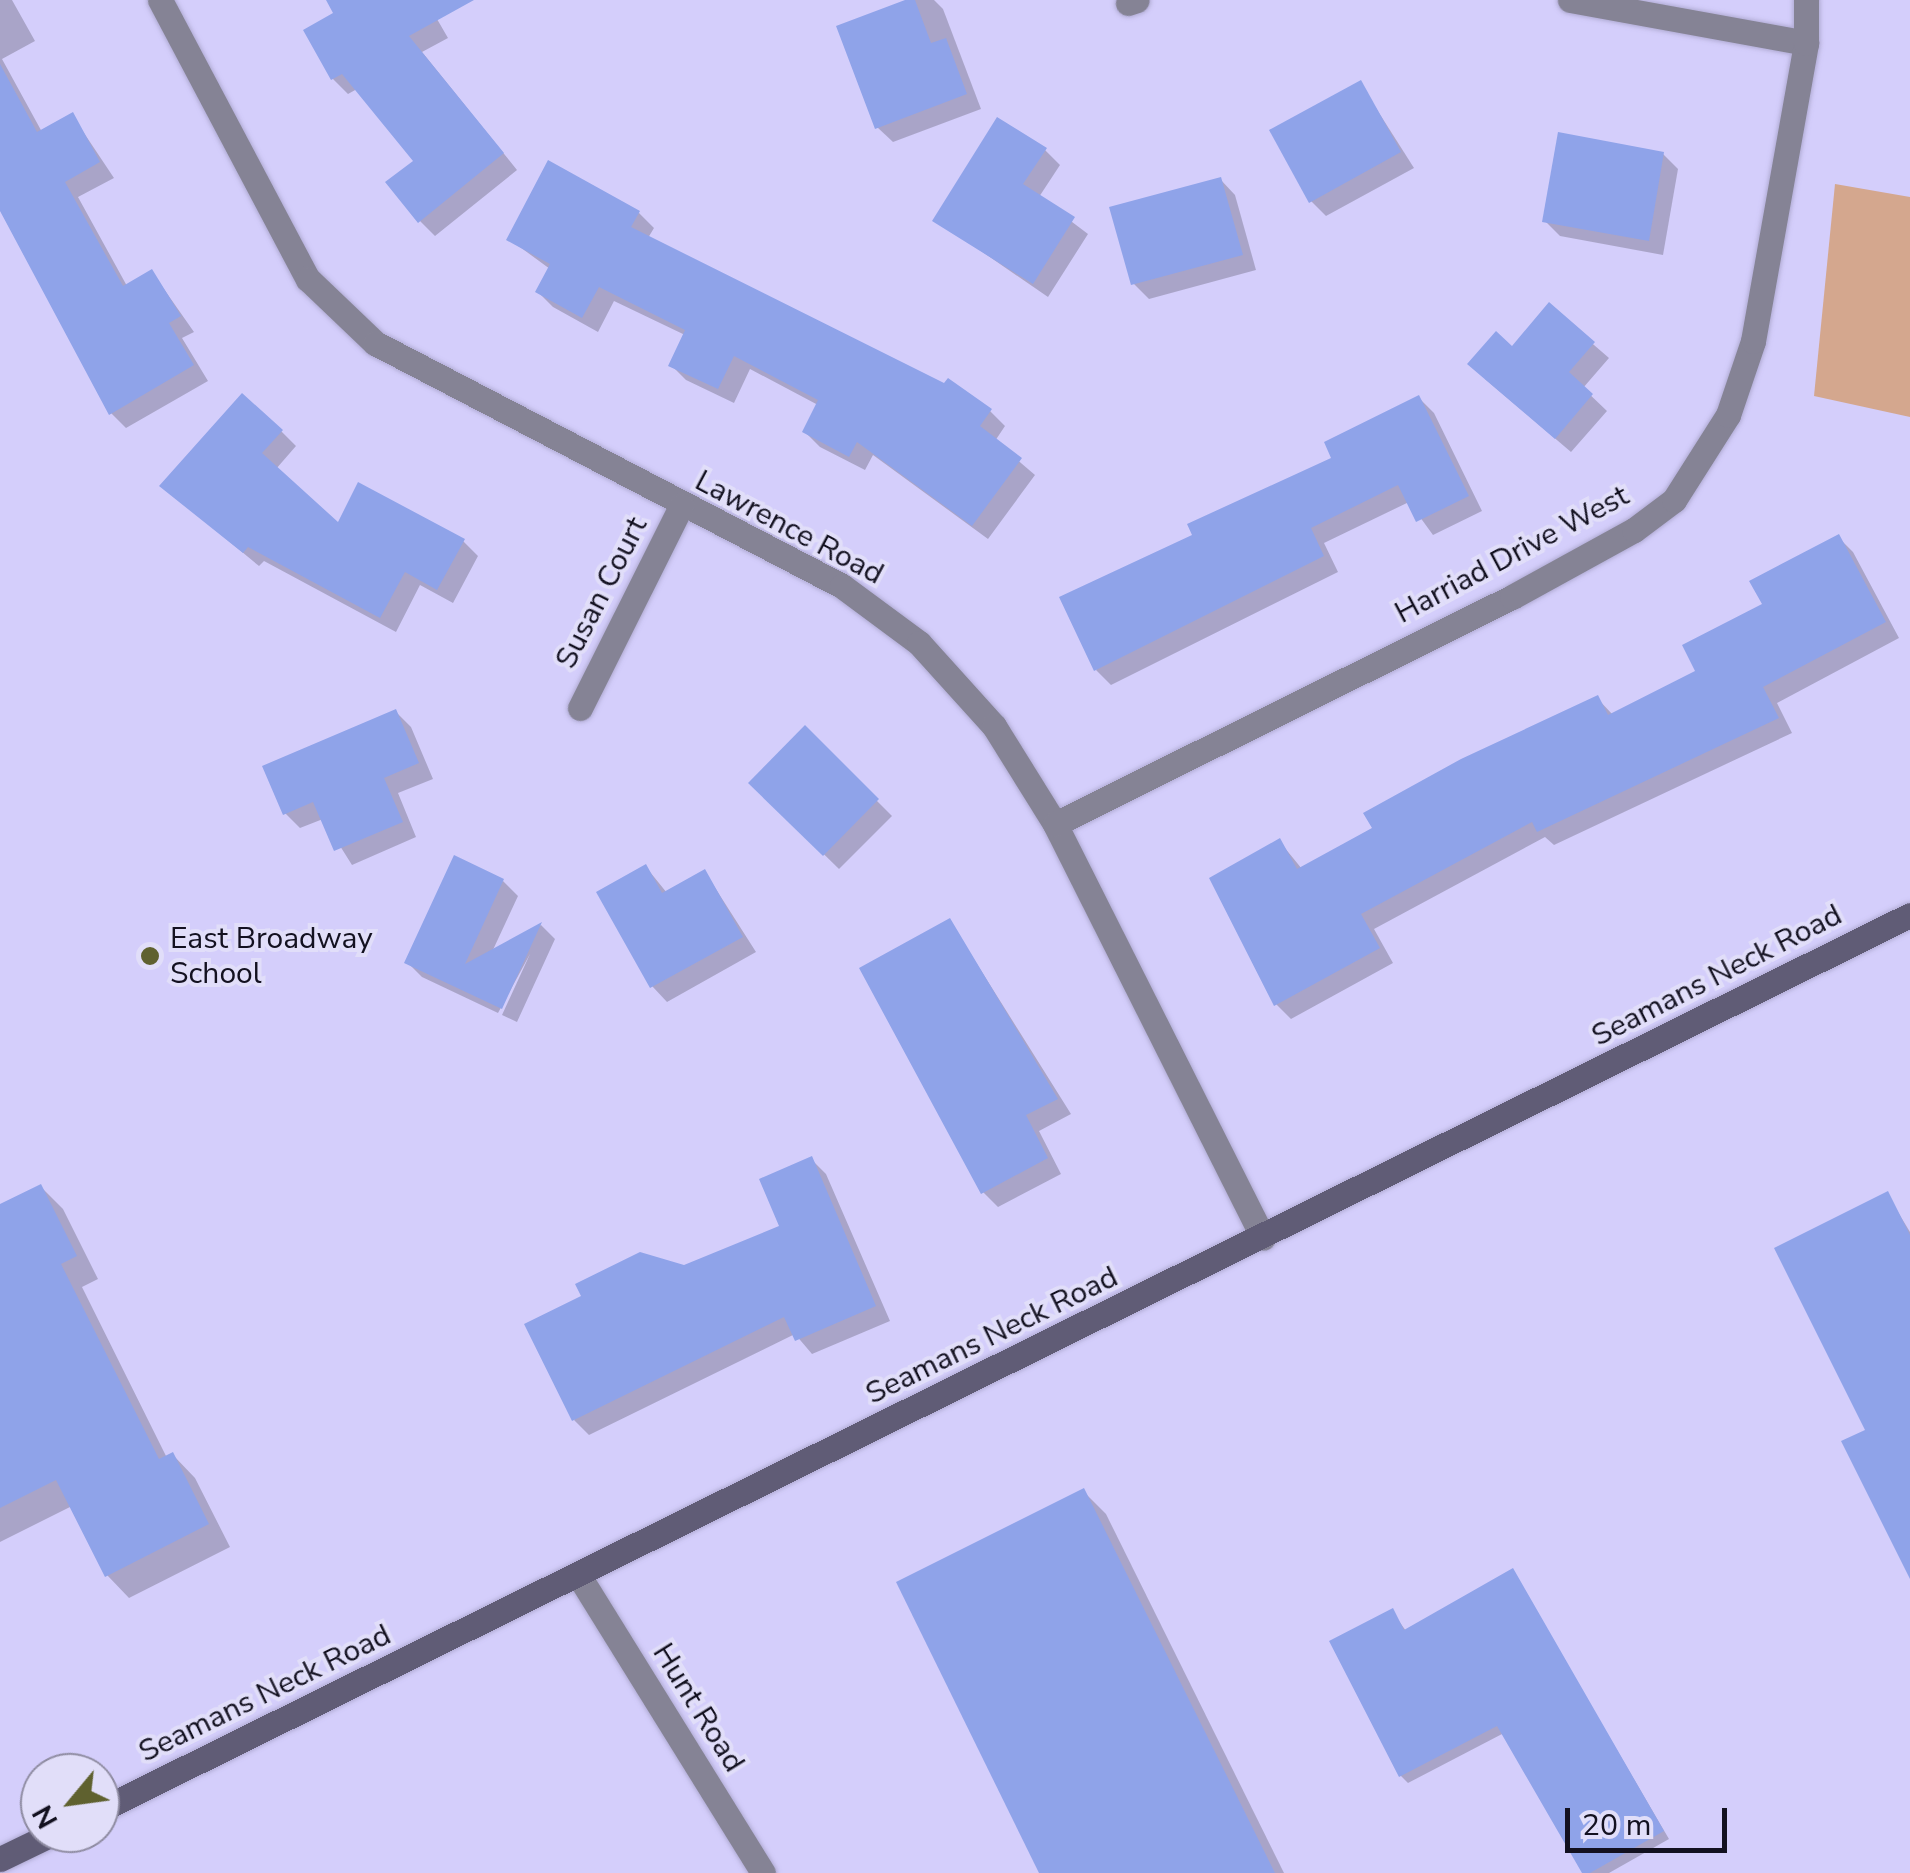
<!DOCTYPE html>
<style>
body{margin:0}
#map{position:relative;width:1910px;height:1873px;overflow:hidden;background:#d4cefb;font-family:"Nunito Sans",sans-serif}
div>[style]{position:absolute}
.green>*{inset:0;background:#d4a78e}
.shadow>*{inset:0;background:#0003}
.building>*{inset:0;background:#8fa3e9}
.roads{filter:drop-shadow(0 0 2px #b1acd4) drop-shadow(0 0 2px #b1acd4)}
.minor>*{height:25px;margin:-12.5px;padding:0 12.5px;transform-origin:12.5px;border-radius:12.5px;background:#858395}
.secondary>*{height:25px;margin:-12.5px;padding:0 12.5px;transform-origin:12.5px;border-radius:12.5px;background:#605c76}
.dots>*{width:28px;height:28px;translate:-50% -50%;box-sizing:border-box;border:5px solid #e1def9;border-radius:50%}
span{translate:-50% -50%;white-space:nowrap;text-align:center;line-height:1.15;-webkit-text-stroke:8px #e1def9;paint-order:stroke}
.street-label{font-size:30px;color:#131120}
.poi-label{font-size:30px;color:#131120}
.left{translate:0 -50%;text-align:left}
.north{position:absolute;left:20px;top:1753px;width:100px;height:100px;box-sizing:border-box;background:#e1def9;border:2px solid #8f8ca2;border-radius:50%;rotate:241deg;font-size:28px;font-weight:700;line-height:40px;text-align:center;color:#131120}
.north::after{content:'';display:block;margin:auto;width:35px;height:45px;background:#5f612f;clip-path:polygon(50% 0,100% 100%,50% 72%,0 100%)}
.scale{position:absolute;left:1565px;top:1808px;width:162px;height:45px;box-sizing:border-box;border:5px solid #131120;border-top:0;padding-left:12px;font-size:30px;line-height:35px;white-space:nowrap;color:#131120;-webkit-text-stroke:8px #e1def9;paint-order:stroke}
</style>
<div id="map">
<div class="green">
<i style="clip-path:polygon(1835px 184px,1910px 197px,1910px 417px,1814px 396px)"></i>
</div>
<div class="shadow">
<i style="clip-path:polygon(0 0,12px 0,35px 41px,2px 59px,42px 132px,72px 115px,114px 178px,78px 197px,127px 286px,152px 272px,194px 332px,182px 338px,208px 381px,126px 428px,111px 413px,0 210px)"></i>
<i style="clip-path:polygon(328px 0,426px 0,448px 38px,422px 52px,517px 170px,435px 236px,420px 221px,416px 161px,357px 89px,348px 94px,333px 79px,336px 14px)"></i>
<i style="clip-path:polygon(913px 0,934px 0,943px 9px,981px 109px,893px 142px,877px 127px)"></i>
<i style="clip-path:polygon(1360px 83px,1414px 168px,1326px 216px,1311px 201px)"></i>
<i style="clip-path:polygon(1045px 150px,1060px 165px,1039px 197px,1088px 234px,1048px 297px,936px 220px)"></i>
<i style="clip-path:polygon(1663px 154px,1678px 169px,1663px 255px,1560px 236px,1545px 221px)"></i>
<i style="clip-path:polygon(1220px 179px,1235px 195px,1256px 270px,1149px 299px,1134px 284px)"></i>
<i style="clip-path:polygon(639px 213px,654px 228px,648px 238px,990px 411px,1005px 426px,995px 441px,1035px 475px,988px 539px,873px 455px,865px 470px,820px 447px,805px 432px,818px 405px,750px 369px,734px 403px,686px 380px,671px 365px,685px 335px,614px 301px,598px 332px,553px 307px,538px 292px,550px 269px,509px 239px)"></i>
<i style="clip-path:polygon(1549px 306px,1609px 358px,1583px 388px,1607px 411px,1571px 452px,1485px 379px)"></i>
<i style="clip-path:polygon(1419px 398px,1434px 413px,1482px 511px,1433px 535px,1409px 502px,1324px 543px,1338px 572px,1111px 685px,1096px 670px,1195px 536px,1335px 459px)"></i>
<i style="clip-path:polygon(281px 431px,296px 446px,276px 469px,338px 526px,463px 541px,478px 556px,453px 603px,420px 585px,396px 632px,264px 561px,259px 566px,162px 486px)"></i>
<i style="clip-path:polygon(1838px 537px,1853px 552px,1899px 638px,1777px 703px,1792px 733px,1554px 845px,1545px 837px,1374px 929px,1393px 963px,1291px 1019px,1276px 1004px,1280px 842px,1302px 869px,1597px 698px,1613px 715px,1699px 672px)"></i>
<i style="clip-path:polygon(396px 712px,411px 727px,433px 779px,398px 793px,416px 837px,352px 865px,323px 819px,300px 828px,285px 813px)"></i>
<i style="clip-path:polygon(805px 729px,892px 816px,839px 869px,751px 783px)"></i>
<i style="clip-path:polygon(646px 867px,667px 893px,705px 872px,756px 952px,667px 1002px,652px 986px)"></i>
<i style="clip-path:polygon(503px 881px,518px 896px,492px 952px,541px 925px,555px 939px,517px 1022px,502px 1015px,530px 954px,498px 1013px,422px 977px,407px 962px)"></i>
<i style="clip-path:polygon(950px 921px,1071px 1114px,1039px 1131px,1061px 1174px,998px 1207px,983px 1192px)"></i>
<i style="clip-path:polygon(811px 1159px,826px 1174px,890px 1321px,812px 1354px,795px 1334px,589px 1435px,574px 1420px,684px 1268px,782px 1227px)"></i>
<i style="clip-path:polygon(41px 1187px,63px 1209px,98px 1279px,82px 1287px,167px 1458px,173px 1455px,195px 1478px,230px 1547px,129px 1598px,107px 1575px,72px 1506px,0 1542px,0 1207px)"></i>
<i style="clip-path:polygon(1887px 1194px,1910px 1232px,1910px 1517px,1868px 1431px)"></i>
<i style="clip-path:polygon(1083px 1491px,1106px 1514px,1284px 1873px,1042px 1873px)"></i>
<i style="clip-path:polygon(1512px 1571px,1669px 1839px,1609px 1873px,1585px 1873px,1504px 1733px,1408px 1783px,1401px 1776px,1392px 1611px,1406px 1631px)"></i>
</div>
<div class="building">
<i style="clip-path:polygon(326px 0,474px 0,409px 36px,504px 153px,418px 223px,385px 182px,413px 161px,342px 74px,331px 80px,303px 30px,333px 13px)"></i>
<i style="clip-path:polygon(905px 0,915px 0,931px 43px,946px 38px,967px 94px,875px 129px,836px 26px)"></i>
<i style="clip-path:polygon(0 64px,37px 132px,73px 112px,100px 162px,65px 182px,123px 286px,152px 269px,181px 316px,169px 323px,194px 365px,109px 415px,0 211px)"></i>
<i style="clip-path:polygon(1361px 80px,1401px 152px,1309px 203px,1269px 130px)"></i>
<i style="clip-path:polygon(997px 117px,1047px 148px,1023px 184px,1075px 217px,1033px 284px,932px 221px)"></i>
<i style="clip-path:polygon(1558px 132px,1664px 152px,1649px 241px,1542px 222px)"></i>
<i style="clip-path:polygon(548px 160px,640px 211px,631px 227px,944px 383px,948px 378px,992px 409px,980px 426px,1022px 458px,972px 526px,857px 442px,849px 457px,802px 432px,818px 400px,734px 356px,718px 389px,668px 366px,685px 330px,599px 287px,582px 318px,535px 292px,550px 264px,506px 240px)"></i>
<i style="clip-path:polygon(1221px 177px,1243px 255px,1131px 285px,1109px 207px)"></i>
<i style="clip-path:polygon(1549px 302px,1595px 342px,1569px 372px,1593px 394px,1555px 439px,1467px 364px,1496px 331px,1512px 346px)"></i>
<i style="clip-path:polygon(242px 393px,283px 430px,262px 453px,338px 522px,358px 482px,465px 539px,437px 590px,405px 572px,380px 618px,248px 547px,243px 553px,159px 486px)"></i>
<i style="clip-path:polygon(1419px 395px,1469px 496px,1416px 522px,1398px 485px,1311px 528px,1324px 556px,1094px 671px,1059px 597px,1192px 535px,1187px 524px,1331px 458px,1324px 442px)"></i>
<i style="clip-path:polygon(1839px 534px,1886px 622px,1763px 687px,1779px 718px,1537px 832px,1532px 822px,1361px 914px,1380px 948px,1274px 1006px,1209px 878px,1280px 838px,1297px 869px,1372px 828px,1363px 813px,1461px 759px,1598px 695px,1608px 715px,1695px 671px,1682px 645px,1762px 604px,1749px 581px)"></i>
<i style="clip-path:polygon(396px 709px,419px 763px,384px 778px,403px 822px,334px 851px,313px 802px,283px 815px,262px 766px)"></i>
<i style="clip-path:polygon(805px 725px,879px 799px,823px 856px,748px 783px)"></i>
<i style="clip-path:polygon(454px 855px,504px 879px,465px 964px,542px 922px,502px 1009px,404px 963px)"></i>
<i style="clip-path:polygon(646px 864px,662px 893px,705px 869px,743px 937px,650px 988px,596px 892px)"></i>
<i style="clip-path:polygon(950px 918px,1058px 1099px,1026px 1115px,1048px 1158px,981px 1194px,859px 968px)"></i>
<i style="clip-path:polygon(812px 1156px,876px 1306px,795px 1341px,784px 1317px,572px 1421px,524px 1324px,581px 1296px,575px 1284px,640px 1252px,684px 1265px,779px 1226px,759px 1179px)"></i>
<i style="clip-path:polygon(41px 1184px,77px 1256px,61px 1264px,159px 1459px,173px 1452px,209px 1524px,105px 1577px,56px 1480px,0 1508px,0 1204px)"></i>
<i style="clip-path:polygon(1888px 1191px,1910px 1235px,1910px 1579px,1841px 1441px,1865px 1430px,1774px 1248px)"></i>
<i style="clip-path:polygon(1084px 1488px,1275px 1873px,1039px 1873px,896px 1582px)"></i>
<i style="clip-path:polygon(1513px 1568px,1664px 1831px,1590px 1873px,1582px 1873px,1497px 1726px,1399px 1777px,1329px 1641px,1393px 1608px,1404px 1630px)"></i>
</div>
<div class="roads">
<div class="minor">
<i style="left:160px;top:0;width:316px;rotate:62.1deg"></i>
<i style="left:308px;top:279px;width:93px;rotate:43.7deg"></i>
<i style="left:375px;top:343px;width:526px;rotate:27.49deg"></i>
<i style="left:842px;top:586px;width:96px;rotate:36.5deg"></i>
<i style="left:919px;top:643px;width:112px;rotate:47.9deg"></i>
<i style="left:994px;top:726px;width:115px;rotate:58.1deg"></i>
<i style="left:1055px;top:824px;width:463px;rotate:63.3deg"></i>
<i style="left:1570px;top:0;width:240px;rotate:10.3deg"></i>
<i style="left:1128px;top:3px;width:9px;rotate:-18deg"></i>
<i style="left:580px;top:708px;width:226px;rotate:-63.4deg"></i>
<i style="left:1055px;top:824px;width:510px;rotate:-26.41deg"></i>
<i style="left:1512px;top:597px;width:139px;rotate:-28.8deg"></i>
<i style="left:1634px;top:530px;width:50px;rotate:-36.9deg"></i>
<i style="left:1674px;top:500px;width:101px;rotate:-57.6deg"></i>
<i style="left:1728px;top:415px;width:78px;rotate:-71.3deg"></i>
<i style="left:1753px;top:341px;width:303px;rotate:-79.9deg"></i>
<i style="left:1806px;top:43px;width:43px;rotate:-90deg"></i>
<i style="left:579px;top:1576px;width:349px;rotate:58.2deg"></i>
</div>
<div class="secondary">
<i style="left:100px;top:1810px;width:2019px;rotate:-26.31deg"></i>
<i style="left:0;top:1859px;width:60px;rotate:-25.7deg"></i>
</div>
</div>
<div class="dots">
<i style="left:150px;top:956px;background:#5f612f"></i>
</div>
<div class="street-label">
<span style="left:789px;top:528px;rotate:28deg">Lawrence Road</span>
<span style="left:1512px;top:555px;rotate:-28deg">Harriad Drive West</span>
<span style="left:602px;top:593px;rotate:-63deg">Susan Court</span>
<span style="left:1717px;top:976px;rotate:-27deg">Seamans Neck Road</span>
<span style="left:992px;top:1336px;rotate:-26deg">Seamans Neck Road</span>
<span style="left:265px;top:1694px;rotate:-26deg">Seamans Neck Road</span>
<span style="left:698px;top:1708px;rotate:58deg">Hunt Road</span>
</div>
<div class="poi-label">
<span class="left" style="left:170px;top:956px">East Broadway<br>School</span>
</div>
<div class="north">N</div>
<div class="scale">20 m</div>
</div>
